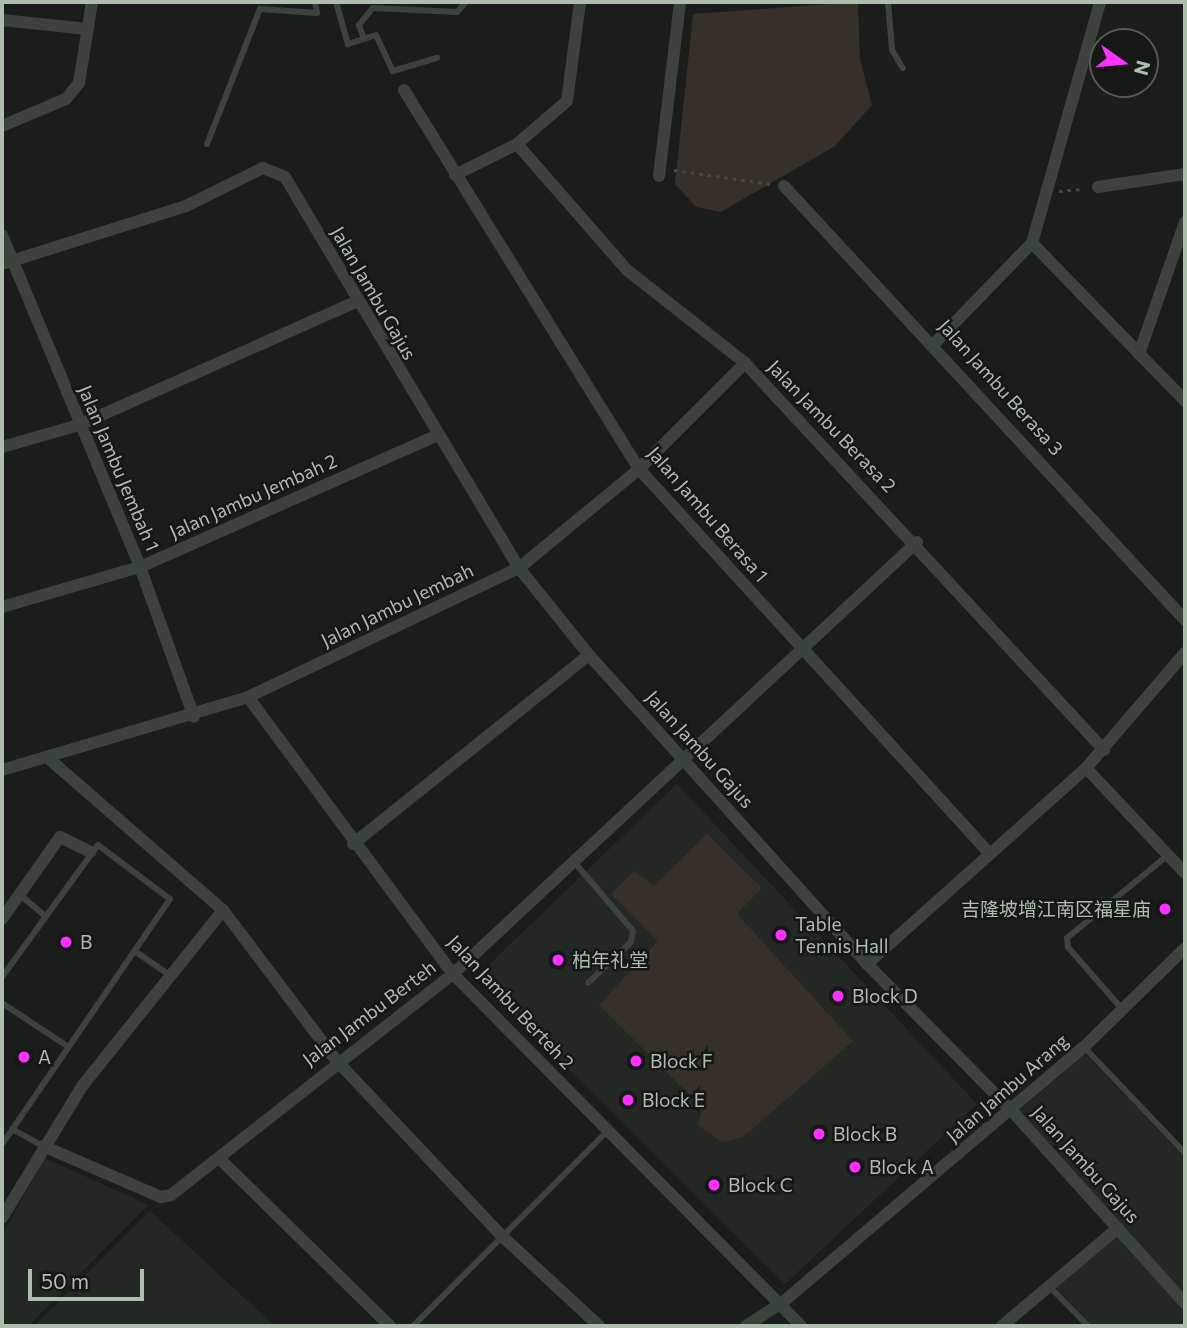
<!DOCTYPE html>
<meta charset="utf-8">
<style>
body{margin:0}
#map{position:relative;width:1187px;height:1328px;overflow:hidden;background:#1b1d1c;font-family:Commissioner,"Noto Sans SC",sans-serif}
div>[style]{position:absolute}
.built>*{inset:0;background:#242825}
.green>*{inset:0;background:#362f2a}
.path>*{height:2.5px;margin-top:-1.25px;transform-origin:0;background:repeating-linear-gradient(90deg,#414a42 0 3.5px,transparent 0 8.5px)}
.lane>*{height:6px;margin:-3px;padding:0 3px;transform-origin:3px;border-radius:3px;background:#3b433c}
.street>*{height:12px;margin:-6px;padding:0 6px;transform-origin:6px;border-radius:6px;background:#3b433c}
.dots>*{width:19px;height:19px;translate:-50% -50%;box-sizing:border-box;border:4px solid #161817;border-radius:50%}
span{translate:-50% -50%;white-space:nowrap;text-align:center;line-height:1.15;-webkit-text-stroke:5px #161817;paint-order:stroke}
.street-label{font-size:19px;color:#adbead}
.poi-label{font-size:19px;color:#adbead}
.right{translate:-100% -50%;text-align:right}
.left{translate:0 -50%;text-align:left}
.frame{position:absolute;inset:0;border:4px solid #adbead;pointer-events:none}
.north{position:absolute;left:1089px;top:28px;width:70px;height:70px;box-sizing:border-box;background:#161817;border:2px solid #525a53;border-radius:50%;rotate:105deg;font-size:19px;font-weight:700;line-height:28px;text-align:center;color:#adbead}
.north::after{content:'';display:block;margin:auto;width:24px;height:32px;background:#fb31ff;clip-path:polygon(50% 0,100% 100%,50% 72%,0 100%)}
.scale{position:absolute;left:28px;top:1269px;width:116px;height:32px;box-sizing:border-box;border:4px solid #adbead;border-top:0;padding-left:9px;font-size:21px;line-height:24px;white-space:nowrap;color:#adbead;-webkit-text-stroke:5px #161817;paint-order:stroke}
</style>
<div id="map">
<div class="built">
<i style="clip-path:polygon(677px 784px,977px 1104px,785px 1284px,476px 977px)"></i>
<i style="clip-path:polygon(1085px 1054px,1185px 1158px,1185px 1326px,1092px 1326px,1056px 1288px,1124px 1227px,1019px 1111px)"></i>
<i style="clip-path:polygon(45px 1158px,148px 1205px,28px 1326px,2px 1326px,2px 1235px)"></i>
<i style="clip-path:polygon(150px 1211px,275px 1326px,34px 1326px)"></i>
</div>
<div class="green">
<i style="clip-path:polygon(858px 2px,860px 59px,872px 105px,835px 146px,721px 212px,696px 207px,675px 184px,693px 14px)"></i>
<i style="clip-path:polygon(707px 834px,762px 888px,737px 914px,853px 1041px,743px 1137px,722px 1142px,697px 1125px,703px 1108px,599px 1005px,658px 941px,611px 894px,634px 871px,654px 886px)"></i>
</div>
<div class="path">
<i style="left:674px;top:170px;width:98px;rotate:8.2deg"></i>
<i style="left:1059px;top:191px;width:25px;rotate:-5deg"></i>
</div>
<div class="lane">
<i style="left:336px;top:2px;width:44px;rotate:74.1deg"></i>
<i style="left:348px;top:44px;width:29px;rotate:-18deg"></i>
<i style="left:376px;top:35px;width:40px;rotate:65deg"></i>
<i style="left:393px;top:71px;width:46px;rotate:-16.5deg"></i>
<i style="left:888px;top:2px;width:48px;rotate:85.2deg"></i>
<i style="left:892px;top:50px;width:21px;rotate:59deg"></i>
<i style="left:364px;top:39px;width:15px;rotate:-110deg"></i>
<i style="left:359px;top:25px;width:22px;rotate:-51deg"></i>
<i style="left:373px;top:8px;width:84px;rotate:2.7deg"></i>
<i style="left:457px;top:12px;width:13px;rotate:-48deg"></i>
<i style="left:207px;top:144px;width:145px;rotate:-68.6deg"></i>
<i style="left:260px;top:9px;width:57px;rotate:4deg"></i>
<i style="left:317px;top:13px;width:11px;rotate:-100deg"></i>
<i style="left:575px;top:863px;width:89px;rotate:49.5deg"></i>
<i style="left:633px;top:931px;width:11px;rotate:100deg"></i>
<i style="left:631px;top:942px;width:59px;rotate:136.4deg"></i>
<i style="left:19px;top:894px;width:34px;rotate:40deg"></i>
<i style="left:136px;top:952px;width:42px;rotate:34.4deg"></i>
<i style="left:2px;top:977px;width:163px;rotate:-54deg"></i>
<i style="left:98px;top:845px;width:90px;rotate:36.9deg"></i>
<i style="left:170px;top:899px;width:297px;rotate:124.4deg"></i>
<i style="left:2px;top:1003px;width:78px;rotate:33.5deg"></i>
<i style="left:1122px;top:1009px;width:82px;rotate:-131.1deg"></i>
<i style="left:1068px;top:947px;width:9px;rotate:-96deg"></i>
<i style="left:1067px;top:938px;width:129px;rotate:-39.4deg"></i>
<i style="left:1084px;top:1047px;width:146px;rotate:46.4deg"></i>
<i style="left:12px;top:1129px;width:35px;rotate:29deg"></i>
<i style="left:1049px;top:1286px;width:56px;rotate:45.7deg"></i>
<i style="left:413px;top:1326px;width:276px;rotate:-45.1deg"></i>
</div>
<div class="street">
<i style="left:2px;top:20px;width:86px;rotate:6deg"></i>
<i style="left:404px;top:90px;width:446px;rotate:58.2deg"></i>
<i style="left:639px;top:469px;width:521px;rotate:47.64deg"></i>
<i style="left:2px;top:126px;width:69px;rotate:-22.9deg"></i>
<i style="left:66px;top:99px;width:21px;rotate:-51deg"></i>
<i style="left:79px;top:83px;width:82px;rotate:-80.9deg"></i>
<i style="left:517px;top:144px;width:167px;rotate:48.9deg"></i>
<i style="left:627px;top:270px;width:150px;rotate:38.2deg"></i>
<i style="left:745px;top:363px;width:528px;rotate:47.15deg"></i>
<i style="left:455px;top:175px;width:69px;rotate:-26.6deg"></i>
<i style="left:517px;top:144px;width:66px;rotate:-40.7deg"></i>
<i style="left:567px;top:101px;width:100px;rotate:-82.5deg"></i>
<i style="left:659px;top:176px;width:175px;rotate:-83.1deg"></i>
<i style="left:784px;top:186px;width:591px;rotate:47.26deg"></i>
<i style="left:1098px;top:187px;width:88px;rotate:-8.5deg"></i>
<i style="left:2px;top:235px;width:360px;rotate:67.4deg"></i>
<i style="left:140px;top:567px;width:159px;rotate:70.2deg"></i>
<i style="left:1032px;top:243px;width:220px;rotate:45.9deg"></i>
<i style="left:2px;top:264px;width:193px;rotate:-17.5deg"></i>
<i style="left:186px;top:206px;width:86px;rotate:-26.3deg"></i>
<i style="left:263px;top:168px;width:24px;rotate:22deg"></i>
<i style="left:285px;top:177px;width:456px;rotate:59.1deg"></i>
<i style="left:519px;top:568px;width:112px;rotate:51.2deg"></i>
<i style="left:589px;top:655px;width:416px;rotate:48deg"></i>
<i style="left:867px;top:964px;width:205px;rotate:45.4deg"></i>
<i style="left:1011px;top:1110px;width:260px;rotate:48deg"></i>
<i style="left:935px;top:343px;width:139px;rotate:-45.9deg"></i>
<i style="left:1032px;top:243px;width:250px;rotate:-74.2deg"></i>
<i style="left:1139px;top:354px;width:140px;rotate:-70.8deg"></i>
<i style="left:2px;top:447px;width:80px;rotate:-15.9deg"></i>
<i style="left:79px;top:425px;width:302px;rotate:-24deg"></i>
<i style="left:2px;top:607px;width:144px;rotate:-16.2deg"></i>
<i style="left:140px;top:567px;width:324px;rotate:-23.9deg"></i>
<i style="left:248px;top:697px;width:345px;rotate:53.5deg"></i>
<i style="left:453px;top:974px;width:495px;rotate:45.3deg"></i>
<i style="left:48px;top:758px;width:232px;rotate:41deg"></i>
<i style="left:223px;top:910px;width:188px;rotate:53deg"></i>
<i style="left:336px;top:1060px;width:243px;rotate:46.7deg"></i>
<i style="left:503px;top:1237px;width:131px;rotate:42.8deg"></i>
<i style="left:1086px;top:768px;width:144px;rotate:46.7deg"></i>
<i style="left:2px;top:770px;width:257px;rotate:-16.5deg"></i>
<i style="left:248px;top:697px;width:300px;rotate:-25.5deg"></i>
<i style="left:519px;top:568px;width:156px;rotate:-39.5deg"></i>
<i style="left:639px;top:469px;width:150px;rotate:-45deg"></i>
<i style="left:353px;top:844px;width:302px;rotate:-38.7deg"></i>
<i style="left:2px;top:919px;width:100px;rotate:-54.7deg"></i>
<i style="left:60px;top:837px;width:34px;rotate:26deg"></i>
<i style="left:867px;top:964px;width:294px;rotate:-41.8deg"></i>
<i style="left:1086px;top:768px;width:152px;rotate:-49.3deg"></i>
<i style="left:43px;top:1146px;width:129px;rotate:23.4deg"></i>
<i style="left:161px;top:1197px;width:10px;rotate:-11deg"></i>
<i style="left:171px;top:1195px;width:358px;rotate:-38.1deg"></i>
<i style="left:453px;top:974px;width:634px;rotate:-42.95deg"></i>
<i style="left:220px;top:1159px;width:238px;rotate:44.5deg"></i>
<i style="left:2px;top:1218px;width:156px;rotate:-58.7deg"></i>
<i style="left:83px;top:1085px;width:224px;rotate:-51.3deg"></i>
<i style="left:746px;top:1326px;width:44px;rotate:-33deg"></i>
<i style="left:783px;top:1302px;width:394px;rotate:-40.3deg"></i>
<i style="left:1084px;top:1047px;width:141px;rotate:-44.4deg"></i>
<i style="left:1002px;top:1326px;width:152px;rotate:-40.2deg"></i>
</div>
<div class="dots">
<i style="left:1165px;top:909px;background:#fb31ff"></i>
<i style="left:781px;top:935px;background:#fb31ff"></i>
<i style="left:66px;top:942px;background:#fb31ff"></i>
<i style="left:558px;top:960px;background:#fb31ff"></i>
<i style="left:838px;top:996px;background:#fb31ff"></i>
<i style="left:24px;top:1057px;background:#fb31ff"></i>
<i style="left:636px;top:1061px;background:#fb31ff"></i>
<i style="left:628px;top:1100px;background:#fb31ff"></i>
<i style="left:819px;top:1134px;background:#fb31ff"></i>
<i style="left:855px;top:1167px;background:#fb31ff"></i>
<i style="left:714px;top:1185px;background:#fb31ff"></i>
</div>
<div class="street-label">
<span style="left:374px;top:293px;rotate:60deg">Jalan Jambu Gajus</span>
<span style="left:1001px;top:387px;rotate:48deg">Jalan Jambu Berasa 3</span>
<span style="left:832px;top:426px;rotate:46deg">Jalan Jambu Berasa 2</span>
<span style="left:119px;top:468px;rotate:67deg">Jalan Jambu Jembah 1</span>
<span style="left:253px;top:496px;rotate:-24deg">Jalan Jambu Jembah 2</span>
<span style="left:708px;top:514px;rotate:49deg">Jalan Jambu Berasa 1</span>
<span style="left:397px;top:605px;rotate:-26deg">Jalan Jambu Jembah</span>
<span style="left:700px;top:749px;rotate:48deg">Jalan Jambu Gajus</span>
<span style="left:511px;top:1002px;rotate:47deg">Jalan Jambu Berteh 2</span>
<span style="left:369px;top:1013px;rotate:-37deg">Jalan Jambu Berteh</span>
<span style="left:1007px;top:1088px;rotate:-41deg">Jalan Jambu Arang</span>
<span style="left:1086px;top:1164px;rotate:48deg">Jalan Jambu Gajus</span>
</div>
<div class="poi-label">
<span class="right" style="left:1151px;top:909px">吉隆坡增江南区福星庙</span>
<span class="left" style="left:795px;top:935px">Table<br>Tennis Hall</span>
<span class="left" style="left:80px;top:942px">B</span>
<span class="left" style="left:572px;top:960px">柏年礼堂</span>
<span class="left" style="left:852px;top:996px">Block D</span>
<span class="left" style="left:38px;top:1057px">A</span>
<span class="left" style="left:650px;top:1061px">Block F</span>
<span class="left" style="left:642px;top:1100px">Block E</span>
<span class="left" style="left:833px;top:1134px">Block B</span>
<span class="left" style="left:869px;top:1167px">Block A</span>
<span class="left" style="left:728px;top:1185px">Block C</span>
</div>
<div class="frame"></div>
<div class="north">N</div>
<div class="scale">50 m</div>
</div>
